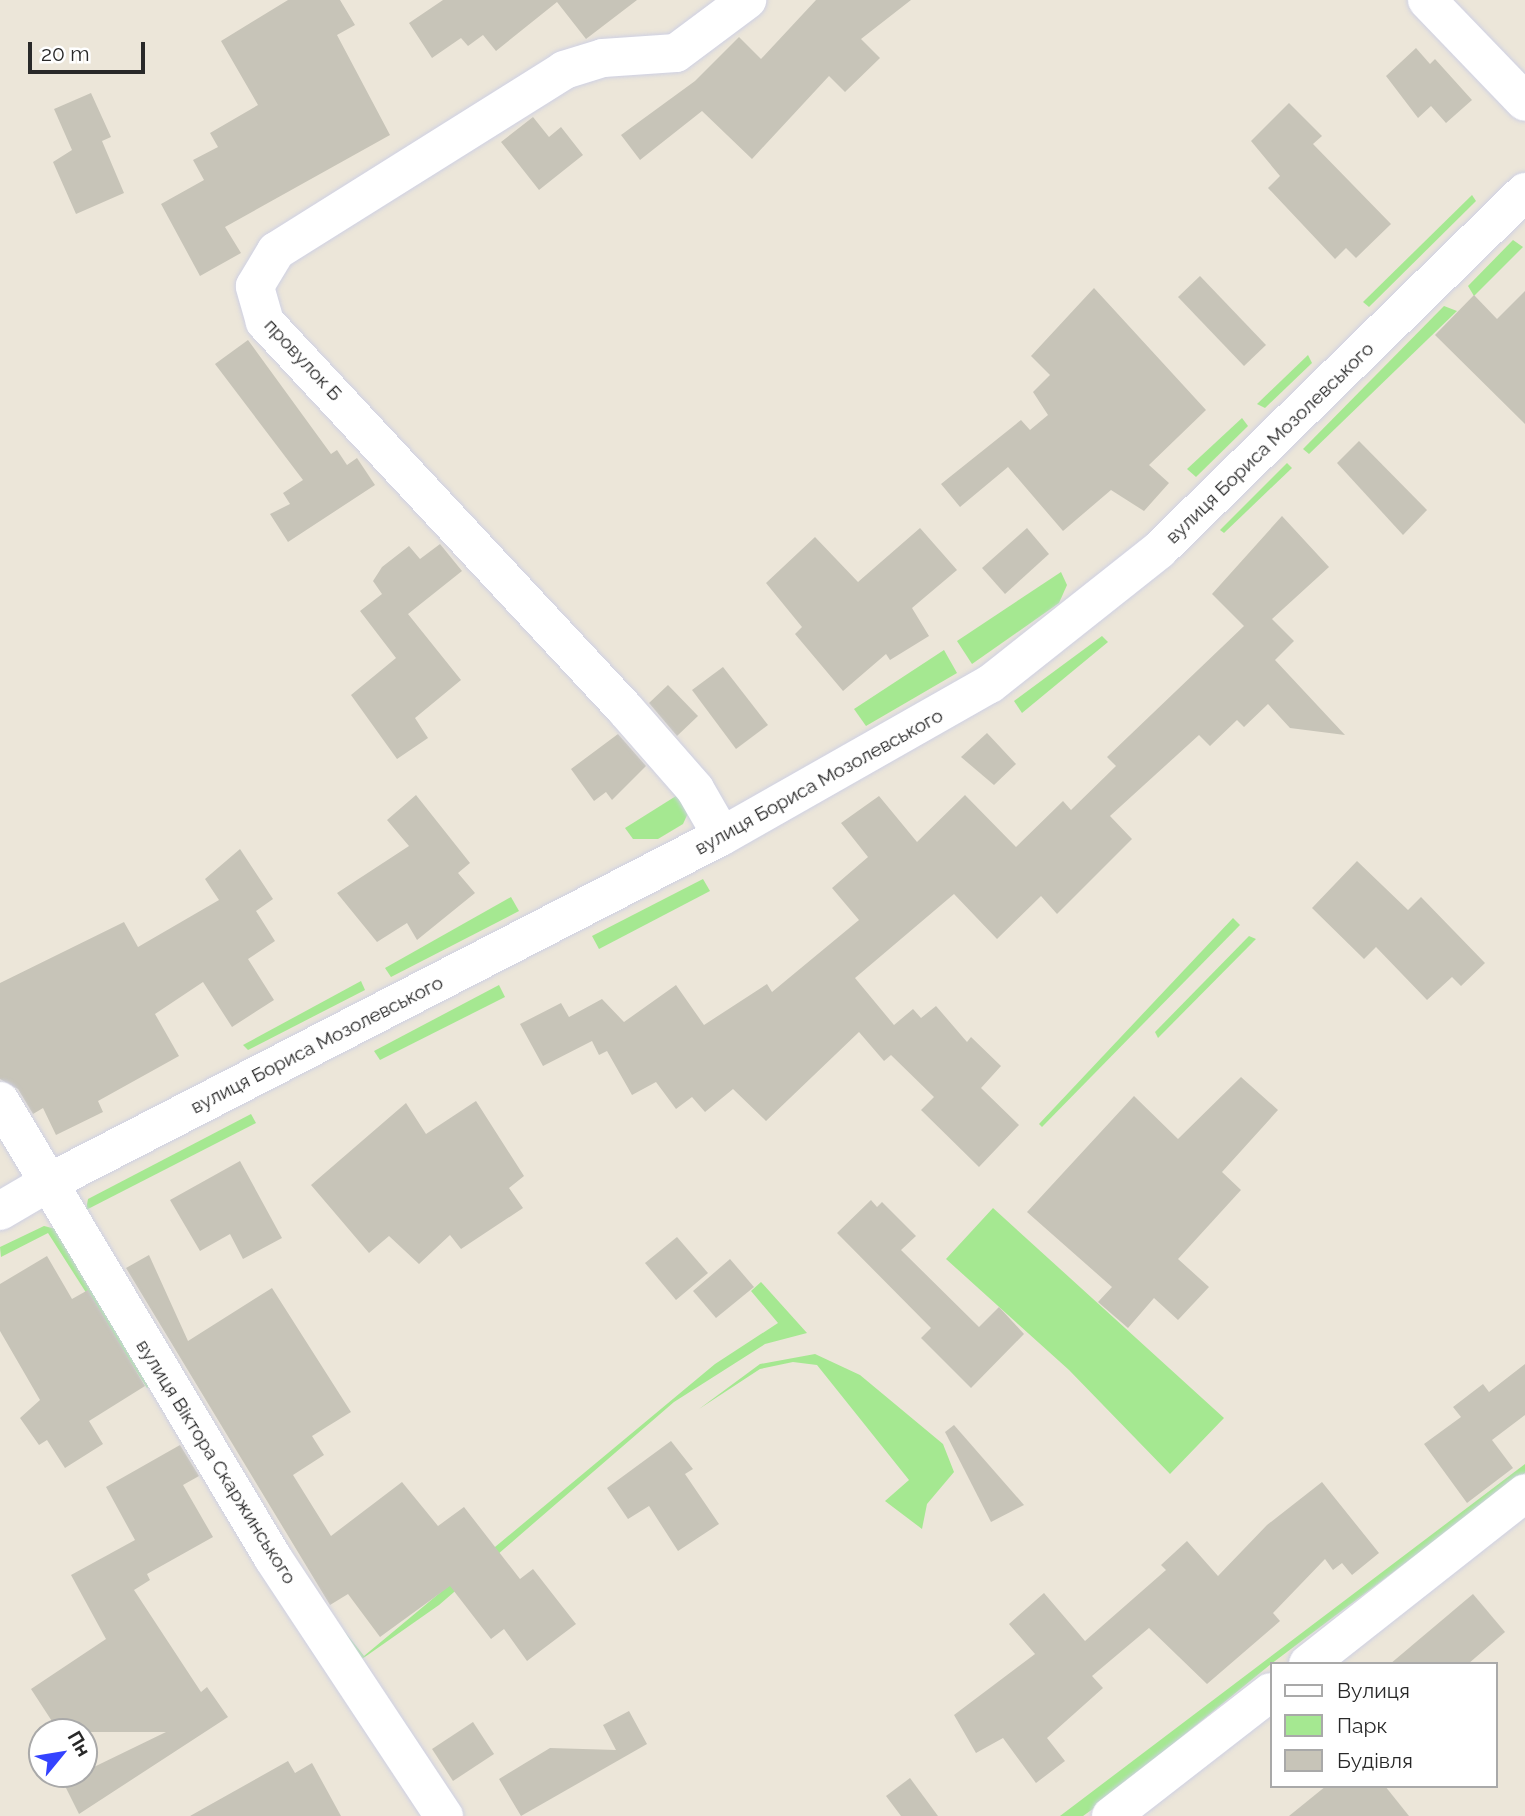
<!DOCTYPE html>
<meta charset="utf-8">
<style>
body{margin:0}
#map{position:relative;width:1525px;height:1816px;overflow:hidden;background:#ece6d9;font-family:Raleway,sans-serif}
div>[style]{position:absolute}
.green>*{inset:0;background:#a5e891}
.building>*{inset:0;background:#c7c4b8}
.roads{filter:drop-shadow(0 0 2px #ced0e3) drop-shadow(0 0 2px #ced0e3)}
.street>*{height:38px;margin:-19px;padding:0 19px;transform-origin:19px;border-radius:19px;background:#fff}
.secondary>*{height:38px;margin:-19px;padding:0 19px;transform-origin:19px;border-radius:19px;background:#fff}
span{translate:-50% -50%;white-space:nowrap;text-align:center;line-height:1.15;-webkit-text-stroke:5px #fff;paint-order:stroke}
.street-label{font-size:19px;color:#292929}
.legend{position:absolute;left:1270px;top:1662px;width:228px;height:126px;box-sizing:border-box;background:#fff;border:2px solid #a9a9a9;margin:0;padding:9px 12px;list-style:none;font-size:21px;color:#292929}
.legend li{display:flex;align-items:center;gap:14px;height:35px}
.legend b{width:35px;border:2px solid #a9a9a9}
.north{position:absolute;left:28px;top:1718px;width:70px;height:70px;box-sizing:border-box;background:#fff;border:2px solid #a9a9a9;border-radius:50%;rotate:60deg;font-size:19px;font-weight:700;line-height:28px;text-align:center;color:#292929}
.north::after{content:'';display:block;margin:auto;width:24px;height:32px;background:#3443ff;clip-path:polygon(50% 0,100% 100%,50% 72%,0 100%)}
.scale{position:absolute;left:28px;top:42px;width:117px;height:32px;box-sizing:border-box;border:4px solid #292929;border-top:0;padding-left:9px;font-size:21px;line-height:24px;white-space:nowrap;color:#292929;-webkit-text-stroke:5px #fff;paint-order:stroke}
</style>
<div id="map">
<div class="green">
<i style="clip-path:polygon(1472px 195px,1476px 201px,1369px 307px,1363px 302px)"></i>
<i style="clip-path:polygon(1513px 240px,1523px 247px,1474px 296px,1468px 286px)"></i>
<i style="clip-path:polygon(1444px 306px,1457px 311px,1309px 454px,1303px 449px)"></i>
<i style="clip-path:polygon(1308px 355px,1312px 363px,1265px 408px,1257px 404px)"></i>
<i style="clip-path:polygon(1242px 418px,1248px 426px,1196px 477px,1187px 469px)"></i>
<i style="clip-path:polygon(1287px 463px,1292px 468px,1224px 533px,1220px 530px)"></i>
<i style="clip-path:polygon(1061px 572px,1067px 585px,1059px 603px,972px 664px,957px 641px)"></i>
<i style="clip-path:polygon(1102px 636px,1108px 642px,1022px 713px,1014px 701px)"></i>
<i style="clip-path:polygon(944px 650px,957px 673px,866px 726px,854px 709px)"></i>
<i style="clip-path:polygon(676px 796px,689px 811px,683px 824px,658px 839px,633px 839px,625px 828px)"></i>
<i style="clip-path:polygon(703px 879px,710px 891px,599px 949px,592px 936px)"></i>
<i style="clip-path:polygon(511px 897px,519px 911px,391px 977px,385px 968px)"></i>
<i style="clip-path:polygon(1233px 918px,1240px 925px,1042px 1127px,1039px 1124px)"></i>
<i style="clip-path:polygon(1249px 936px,1256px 939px,1158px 1038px,1155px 1032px)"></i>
<i style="clip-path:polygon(361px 981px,365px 990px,248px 1050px,243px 1045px)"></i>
<i style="clip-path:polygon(499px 985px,505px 997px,380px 1060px,374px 1051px)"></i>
<i style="clip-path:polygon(251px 1114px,256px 1123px,86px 1210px,88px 1199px)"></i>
<i style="clip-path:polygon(993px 1208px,1224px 1418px,1170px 1474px,1069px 1370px,946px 1259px)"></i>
<i style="clip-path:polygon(44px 1226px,60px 1230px,155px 1383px,147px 1388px,48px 1233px,1px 1257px,0 1247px)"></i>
<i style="clip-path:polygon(761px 1282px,807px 1333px,765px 1344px,674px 1402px,439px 1605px,362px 1659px,341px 1627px,364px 1656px,715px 1364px,778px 1323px,751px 1291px)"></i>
<i style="clip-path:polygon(815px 1354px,860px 1375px,943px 1444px,954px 1472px,927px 1504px,922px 1529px,885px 1501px,909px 1480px,817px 1365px,793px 1362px,760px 1369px,699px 1409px,760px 1364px)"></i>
<i style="clip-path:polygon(1525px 1464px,1525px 1473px,1271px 1664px,1097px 1806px,1083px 1816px,1060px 1816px)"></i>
</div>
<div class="building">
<i style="clip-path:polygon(288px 0,340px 0,355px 25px,337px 35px,390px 135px,225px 227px,241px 253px,200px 276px,161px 204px,204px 180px,193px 160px,218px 147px,210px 133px,258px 105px,221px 41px)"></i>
<i style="clip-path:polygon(443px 0,637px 0,586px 39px,557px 2px,496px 51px,483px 35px,468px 46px,461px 38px,432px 58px,409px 23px)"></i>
<i style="clip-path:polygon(816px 0,911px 0,861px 39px,880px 58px,845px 92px,829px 76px,752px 159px,702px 111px,640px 160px,621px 135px,695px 81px,739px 37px,761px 59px)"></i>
<i style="clip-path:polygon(1416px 48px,1430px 64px,1435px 59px,1472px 100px,1446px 123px,1431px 106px,1418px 118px,1386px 76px)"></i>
<i style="clip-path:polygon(91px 93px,111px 137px,102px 141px,124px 193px,76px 214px,53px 162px,72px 150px,54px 109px)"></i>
<i style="clip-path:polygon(1289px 103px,1322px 136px,1313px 144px,1391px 224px,1356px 258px,1346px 248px,1335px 259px,1268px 188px,1280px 176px,1251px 141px)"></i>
<i style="clip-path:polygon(533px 117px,549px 137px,561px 127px,583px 155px,539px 190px,501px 142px)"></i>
<i style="clip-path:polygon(1200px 276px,1266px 345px,1244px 366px,1178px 297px)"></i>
<i style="clip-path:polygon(1094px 288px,1206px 410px,1149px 465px,1169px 483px,1144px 511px,1111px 490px,1063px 531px,1008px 467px,960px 507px,941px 484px,1021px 420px,1030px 430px,1048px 415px,1033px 392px,1050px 375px,1031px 356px)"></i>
<i style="clip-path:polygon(1525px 291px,1525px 424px,1435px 335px,1474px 295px,1497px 319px)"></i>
<i style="clip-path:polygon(248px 340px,331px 454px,337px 450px,347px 465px,357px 458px,375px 485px,288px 542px,270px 514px,290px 504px,283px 493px,303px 480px,215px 364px)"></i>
<i style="clip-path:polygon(1359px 441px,1427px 510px,1403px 535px,1337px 463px)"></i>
<i style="clip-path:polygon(1282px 516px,1329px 567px,1272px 619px,1294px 641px,1275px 660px,1345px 735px,1290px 728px,1268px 704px,1244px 727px,1237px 720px,1210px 746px,1199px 735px,1110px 816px,1132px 839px,1057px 914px,1041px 896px,997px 939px,954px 894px,855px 978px,894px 1025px,913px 1009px,921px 1018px,936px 1006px,967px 1042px,971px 1037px,1001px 1066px,981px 1088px,1019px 1125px,979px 1167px,921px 1110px,934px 1097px,891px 1055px,884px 1061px,859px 1032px,766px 1121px,733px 1089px,705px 1112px,692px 1097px,676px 1109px,656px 1082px,632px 1095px,607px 1051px,599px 1055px,592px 1041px,543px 1066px,520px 1024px,561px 1003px,569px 1017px,602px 999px,624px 1022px,676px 985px,704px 1025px,767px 984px,772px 992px,859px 920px,832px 888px,868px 857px,841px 823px,879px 796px,917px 842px,965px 795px,1016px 847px,1063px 801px,1071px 810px,1116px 766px,1107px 757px,1244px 626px,1212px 594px)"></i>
<i style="clip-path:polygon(920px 528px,957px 570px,912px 608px,929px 636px,890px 660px,886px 654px,843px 691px,795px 634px,802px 627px,766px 583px,815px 537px,858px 582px)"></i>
<i style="clip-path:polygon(1027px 528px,1049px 554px,1005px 594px,982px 568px)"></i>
<i style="clip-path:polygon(440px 544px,462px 571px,408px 614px,461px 680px,415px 718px,428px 738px,397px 759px,351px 695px,396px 658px,360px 611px,382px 594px,373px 581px,382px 567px,409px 546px,420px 559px)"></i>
<i style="clip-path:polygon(723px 667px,768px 725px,736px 749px,692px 690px)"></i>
<i style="clip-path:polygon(668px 685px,698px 716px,677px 736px,649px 703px)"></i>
<i style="clip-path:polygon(987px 733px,1016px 764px,994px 785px,961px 757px)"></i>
<i style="clip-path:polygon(618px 734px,646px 766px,612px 800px,606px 792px,594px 801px,571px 769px)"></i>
<i style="clip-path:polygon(416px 795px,470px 863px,458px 873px,475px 893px,417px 940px,407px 923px,377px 942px,337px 893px,409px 846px,387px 820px)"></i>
<i style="clip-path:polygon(240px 849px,273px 899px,256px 911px,275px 941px,248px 959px,274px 1000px,232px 1027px,203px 982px,155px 1014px,179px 1056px,98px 1101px,103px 1112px,56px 1135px,43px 1108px,33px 1114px,18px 1089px,0 1079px,0 983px,124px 922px,138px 947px,219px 900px,205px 879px)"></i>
<i style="clip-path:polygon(1357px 861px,1408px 910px,1421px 897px,1485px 963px,1461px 986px,1452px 977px,1427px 1000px,1376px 947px,1364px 959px,1312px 908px)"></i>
<i style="clip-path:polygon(1241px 1077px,1278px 1110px,1222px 1172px,1241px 1190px,1178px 1259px,1209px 1287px,1178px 1320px,1154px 1298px,1128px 1328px,1098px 1302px,1112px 1287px,1027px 1212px,1134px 1096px,1178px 1139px)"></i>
<i style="clip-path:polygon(476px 1101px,524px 1176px,509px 1188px,523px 1208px,461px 1249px,450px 1235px,419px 1264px,389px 1236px,369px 1253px,311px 1185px,406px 1103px,426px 1134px)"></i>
<i style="clip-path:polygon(240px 1161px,282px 1238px,243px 1259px,230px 1234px,200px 1251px,170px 1200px)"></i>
<i style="clip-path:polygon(871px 1200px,877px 1207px,882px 1202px,916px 1236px,901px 1250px,979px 1327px,999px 1307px,1024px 1334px,971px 1388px,921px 1338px,931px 1328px,837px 1233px)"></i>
<i style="clip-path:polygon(677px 1237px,708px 1273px,676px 1300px,645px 1263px)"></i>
<i style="clip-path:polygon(149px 1255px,188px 1341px,272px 1288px,351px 1412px,312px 1436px,324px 1455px,293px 1475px,331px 1536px,402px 1482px,438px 1526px,464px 1507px,520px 1579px,533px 1569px,576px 1624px,527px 1661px,504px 1629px,491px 1639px,450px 1586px,380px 1637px,348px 1594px,330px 1605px,126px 1268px)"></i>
<i style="clip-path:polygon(47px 1256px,72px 1299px,88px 1290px,145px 1386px,89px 1421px,103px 1444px,65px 1468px,47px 1440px,39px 1445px,20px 1418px,40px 1400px,0 1331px,0 1284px)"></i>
<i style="clip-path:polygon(730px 1259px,754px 1287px,716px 1318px,693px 1291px)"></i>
<i style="clip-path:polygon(1525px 1364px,1525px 1415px,1492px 1440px,1513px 1468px,1467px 1503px,1424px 1444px,1461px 1417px,1453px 1407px,1483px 1384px,1489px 1392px)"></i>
<i style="clip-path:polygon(954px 1425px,1024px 1505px,991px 1522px,945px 1432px)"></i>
<i style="clip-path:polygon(671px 1441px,693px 1469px,685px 1474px,719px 1524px,678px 1551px,649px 1506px,628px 1519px,607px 1488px)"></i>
<i style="clip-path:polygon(180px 1445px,199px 1476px,183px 1485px,213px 1537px,147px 1574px,150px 1580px,134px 1590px,201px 1692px,207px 1687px,228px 1717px,79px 1814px,63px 1782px,166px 1732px,59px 1732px,31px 1689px,106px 1639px,71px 1575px,135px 1540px,106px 1487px)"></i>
<i style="clip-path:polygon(1322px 1482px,1379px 1553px,1352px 1575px,1342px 1563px,1333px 1570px,1325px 1559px,1273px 1613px,1280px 1621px,1207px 1684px,1149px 1628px,1092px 1676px,1103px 1688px,1047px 1738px,1065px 1761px,1036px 1783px,1003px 1738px,976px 1753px,954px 1715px,1035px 1654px,1009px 1624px,1044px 1593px,1085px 1641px,1166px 1570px,1161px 1565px,1187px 1541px,1218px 1576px,1267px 1525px)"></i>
<i style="clip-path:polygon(1473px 1594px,1505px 1632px,1468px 1664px,1390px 1664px)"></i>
<i style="clip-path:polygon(629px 1711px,647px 1744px,521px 1816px,499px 1779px,550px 1748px,616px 1750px,603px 1725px)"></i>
<i style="clip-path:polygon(473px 1722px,494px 1754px,453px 1781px,432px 1749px)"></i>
<i style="clip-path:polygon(288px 1761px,295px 1773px,312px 1763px,341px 1816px,190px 1816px)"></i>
<i style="clip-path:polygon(910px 1778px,938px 1816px,901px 1816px,886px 1796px)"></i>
<i style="clip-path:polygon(1326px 1786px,1385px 1786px,1409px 1816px,1289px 1816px)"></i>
</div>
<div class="roads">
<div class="street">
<i style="left:1427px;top:0;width:141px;rotate:46.1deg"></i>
<i style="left:722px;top:836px;width:54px;rotate:-119.9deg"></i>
<i style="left:695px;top:789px;width:106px;rotate:-131.2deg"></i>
<i style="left:625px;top:709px;width:529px;rotate:-132.93deg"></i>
<i style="left:265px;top:322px;width:37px;rotate:-106deg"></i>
<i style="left:255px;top:286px;width:41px;rotate:-59deg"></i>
<i style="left:276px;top:251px;width:340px;rotate:-32.1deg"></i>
<i style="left:564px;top:70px;width:41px;rotate:-17.1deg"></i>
<i style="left:603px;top:58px;width:73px;rotate:-3.9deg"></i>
<i style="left:676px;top:53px;width:89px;rotate:-36.7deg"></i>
<i style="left:0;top:1101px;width:532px;rotate:59.15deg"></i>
<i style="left:273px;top:1558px;width:310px;rotate:56.5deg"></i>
<i style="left:46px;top:1184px;width:760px;rotate:-27.24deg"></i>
<i style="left:722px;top:836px;width:308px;rotate:-29.6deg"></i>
<i style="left:990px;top:684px;width:216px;rotate:-38.4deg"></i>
<i style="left:1159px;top:550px;width:512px;rotate:-44.37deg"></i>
<i style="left:1308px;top:1664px;width:276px;rotate:-38.2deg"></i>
<i style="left:1111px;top:1816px;width:202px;rotate:-37.8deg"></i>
</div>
<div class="secondary">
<i style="left:0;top:1211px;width:53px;rotate:-30.4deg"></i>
</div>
</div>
<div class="street-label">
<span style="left:303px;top:360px;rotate:47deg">провулок Б</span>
<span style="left:1270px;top:443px;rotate:-44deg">вулиця Бориса Мозолевського</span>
<span style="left:819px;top:782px;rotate:-29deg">вулиця Бориса Мозолевського</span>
<span style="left:317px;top:1045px;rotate:-27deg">вулиця Бориса Мозолевського</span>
<span style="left:216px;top:1462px;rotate:58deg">вулиця Віктора Скаржинського</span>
</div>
<ul class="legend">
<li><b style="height:9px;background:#fff"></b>Вулиця</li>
<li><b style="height:19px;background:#a5e891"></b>Парк</li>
<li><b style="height:19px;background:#c7c4b8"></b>Будівля</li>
</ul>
<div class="north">Пн</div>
<div class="scale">20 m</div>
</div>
